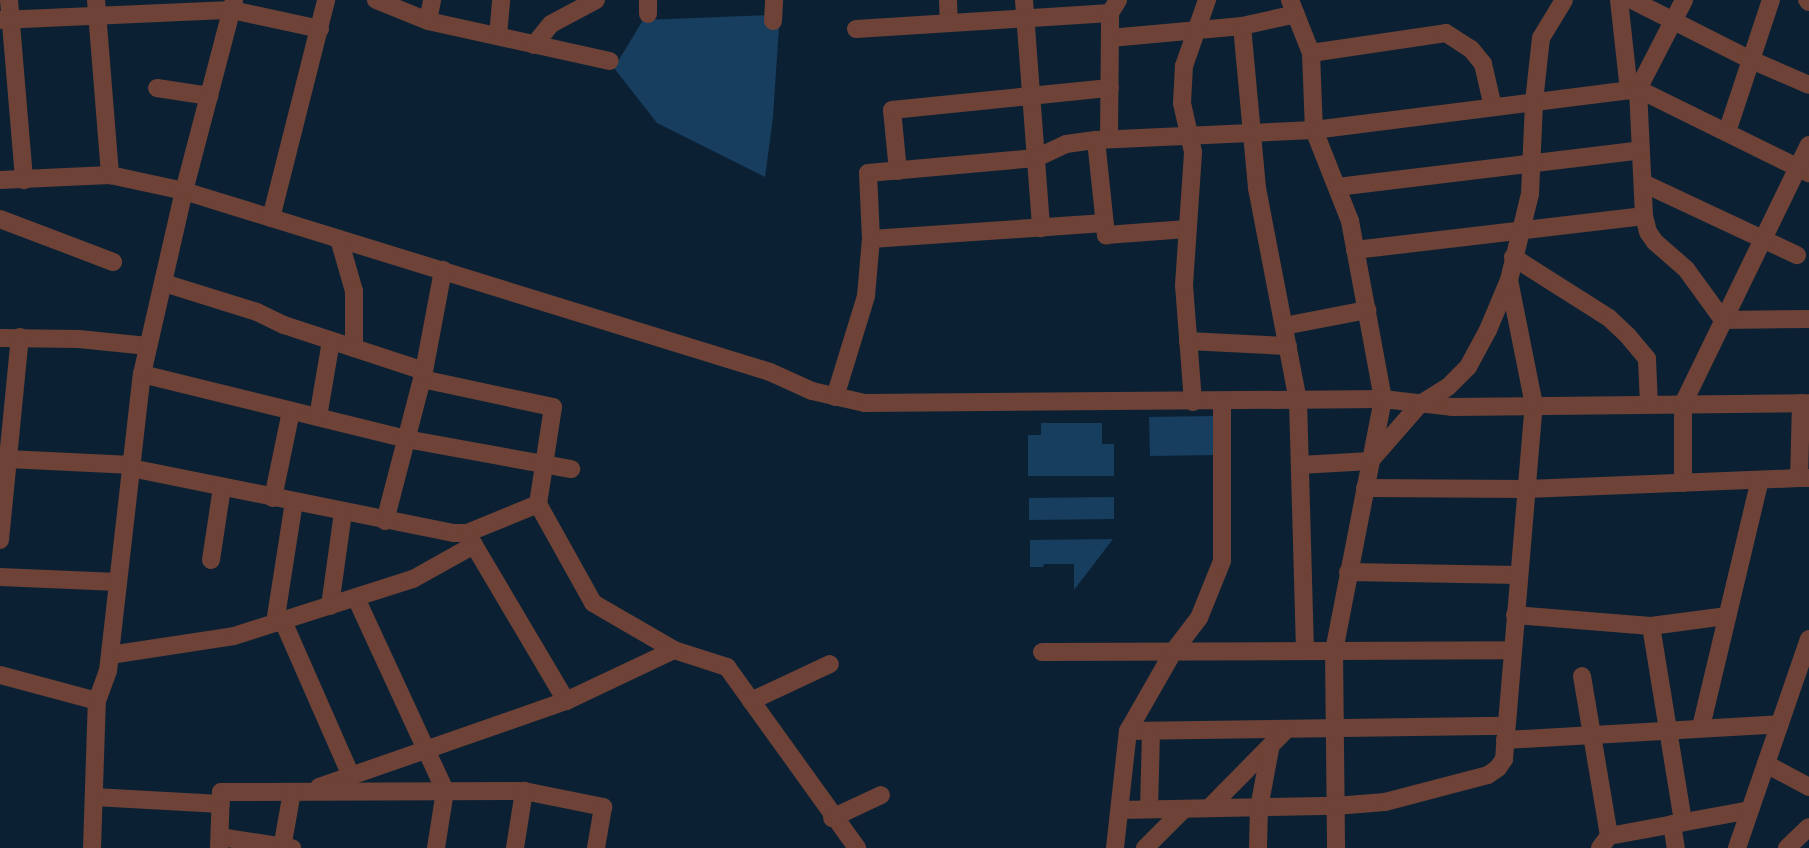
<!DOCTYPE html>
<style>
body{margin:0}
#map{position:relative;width:1809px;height:848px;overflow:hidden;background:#0b2133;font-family:Overpass,sans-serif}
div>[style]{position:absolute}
.green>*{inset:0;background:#173e5e}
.minor>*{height:18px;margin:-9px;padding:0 9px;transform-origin:9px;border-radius:9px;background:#6e4236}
span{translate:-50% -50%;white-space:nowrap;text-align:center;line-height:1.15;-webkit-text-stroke:5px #030a12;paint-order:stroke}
</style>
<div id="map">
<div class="green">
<i style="clip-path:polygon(769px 15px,779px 27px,773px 117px,765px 177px,657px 123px,614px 68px,643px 20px)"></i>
<i style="clip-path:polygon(1215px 416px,1215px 455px,1150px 456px,1149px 417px)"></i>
<i style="clip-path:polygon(1041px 423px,1102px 423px,1102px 444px,1114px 444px,1114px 476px,1028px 476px,1028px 435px,1041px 435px)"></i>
<i style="clip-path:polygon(1114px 497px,1114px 519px,1029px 520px,1029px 498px)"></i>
<i style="clip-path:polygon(1113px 539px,1074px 590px,1074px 564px,1044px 564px,1043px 567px,1030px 567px,1030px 540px)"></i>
</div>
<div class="minor">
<i style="left:9px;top:0;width:181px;rotate:85.2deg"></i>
<i style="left:96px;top:0;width:176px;rotate:85.4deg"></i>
<i style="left:376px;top:0;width:56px;rotate:22deg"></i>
<i style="left:428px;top:21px;width:186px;rotate:12.4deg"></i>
<i style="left:648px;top:0;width:14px;rotate:90deg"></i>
<i style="left:948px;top:0;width:23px;rotate:88deg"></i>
<i style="left:1024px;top:0;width:229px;rotate:85.7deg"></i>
<i style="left:1290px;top:0;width:57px;rotate:68.4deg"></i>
<i style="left:1311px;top:53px;width:77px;rotate:87.8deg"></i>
<i style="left:1314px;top:130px;width:98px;rotate:68.4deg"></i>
<i style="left:1350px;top:221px;width:181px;rotate:79.5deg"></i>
<i style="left:1383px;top:399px;width:257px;rotate:101deg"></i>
<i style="left:1334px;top:651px;width:197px;rotate:89.4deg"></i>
<i style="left:1619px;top:0;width:91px;rotate:83.7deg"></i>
<i style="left:1632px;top:0;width:131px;rotate:26.8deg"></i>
<i style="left:1749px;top:59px;width:65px;rotate:23.4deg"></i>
<i style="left:1684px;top:0;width:100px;rotate:117.3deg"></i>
<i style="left:1638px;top:89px;width:127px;rotate:87.3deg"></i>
<i style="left:1644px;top:216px;width:16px;rotate:76deg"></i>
<i style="left:1648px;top:232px;width:12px;rotate:55deg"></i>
<i style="left:1655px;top:242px;width:41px;rotate:41.1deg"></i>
<i style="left:1686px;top:269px;width:63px;rotate:54deg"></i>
<i style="left:1723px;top:320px;width:86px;rotate:-0.7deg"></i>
<i style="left:1807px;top:0;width:3px;rotate:45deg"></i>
<i style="left:0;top:20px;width:232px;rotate:-2.5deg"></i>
<i style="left:232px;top:10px;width:90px;rotate:12.2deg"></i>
<i style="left:428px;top:21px;width:21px;rotate:-79deg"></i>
<i style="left:773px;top:21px;width:21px;rotate:-87deg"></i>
<i style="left:1242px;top:26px;width:163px;rotate:84.7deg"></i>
<i style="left:1257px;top:188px;width:216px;rotate:79.1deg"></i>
<i style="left:1298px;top:400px;width:251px;rotate:88.4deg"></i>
<i style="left:856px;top:29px;width:255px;rotate:-3.6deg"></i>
<i style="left:498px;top:36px;width:36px;rotate:-85deg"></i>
<i style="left:1110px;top:38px;width:133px;rotate:-5.2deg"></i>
<i style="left:1242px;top:26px;width:55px;rotate:-12.5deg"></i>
<i style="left:534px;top:45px;width:27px;rotate:-51deg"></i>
<i style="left:551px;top:24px;width:51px;rotate:-28.1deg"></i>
<i style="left:1311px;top:53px;width:136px;rotate:-8.4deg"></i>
<i style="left:1446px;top:33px;width:30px;rotate:33deg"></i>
<i style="left:1471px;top:49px;width:19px;rotate:51deg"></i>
<i style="left:1483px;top:64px;width:44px;rotate:76.9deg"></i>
<i style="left:157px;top:88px;width:53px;rotate:8.7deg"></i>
<i style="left:1727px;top:132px;width:139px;rotate:-71.6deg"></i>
<i style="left:1109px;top:139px;width:126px;rotate:-89.5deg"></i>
<i style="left:1110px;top:13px;width:15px;rotate:-58deg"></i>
<i style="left:1096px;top:140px;width:96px;rotate:84deg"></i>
<i style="left:1106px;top:235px;width:81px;rotate:-4.2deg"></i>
<i style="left:898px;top:171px;width:61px;rotate:-95.6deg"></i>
<i style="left:892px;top:110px;width:219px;rotate:-5.8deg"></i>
<i style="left:0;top:180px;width:110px;rotate:-2.6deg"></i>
<i style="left:110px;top:175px;width:76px;rotate:12.2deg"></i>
<i style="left:184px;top:191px;width:613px;rotate:17.16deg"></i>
<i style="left:770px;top:372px;width:46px;rotate:24.3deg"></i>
<i style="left:812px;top:391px;width:54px;rotate:12.8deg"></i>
<i style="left:865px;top:403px;width:518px;rotate:-0.44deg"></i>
<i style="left:1383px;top:399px;width:69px;rotate:6.6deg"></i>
<i style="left:1452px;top:407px;width:357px;rotate:-0.6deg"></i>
<i style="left:1643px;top:183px;width:170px;rotate:25.1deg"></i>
<i style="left:1337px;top:187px;width:306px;rotate:-6.9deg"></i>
<i style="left:271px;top:218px;width:225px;rotate:-75.8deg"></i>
<i style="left:0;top:219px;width:121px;rotate:20.8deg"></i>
<i style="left:339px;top:239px;width:54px;rotate:73.9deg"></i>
<i style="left:354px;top:291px;width:57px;rotate:90deg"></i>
<i style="left:871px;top:239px;width:234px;rotate:-3.9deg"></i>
<i style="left:1355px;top:250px;width:291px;rotate:-6.7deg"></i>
<i style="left:1513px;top:257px;width:114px;rotate:32.4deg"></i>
<i style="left:1609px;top:318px;width:26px;rotate:43deg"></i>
<i style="left:1628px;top:336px;width:30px;rotate:50deg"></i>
<i style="left:1647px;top:359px;width:45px;rotate:87.5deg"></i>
<i style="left:164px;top:283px;width:97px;rotate:17.3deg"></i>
<i style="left:257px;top:312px;width:30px;rotate:26deg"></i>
<i style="left:284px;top:325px;width:147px;rotate:18.2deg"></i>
<i style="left:1284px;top:326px;width:85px;rotate:-10.9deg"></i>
<i style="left:0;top:338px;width:79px;rotate:0.7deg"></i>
<i style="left:79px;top:339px;width:69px;rotate:5.8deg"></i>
<i style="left:1188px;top:341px;width:100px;rotate:2.9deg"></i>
<i style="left:142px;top:374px;width:272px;rotate:13.8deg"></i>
<i style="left:406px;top:439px;width:168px;rotate:10.3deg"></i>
<i style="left:422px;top:379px;width:134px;rotate:12.1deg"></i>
<i style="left:553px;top:407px;width:98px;rotate:98.8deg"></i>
<i style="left:538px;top:504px;width:113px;rotate:60.9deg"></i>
<i style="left:593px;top:603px;width:94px;rotate:30.1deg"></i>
<i style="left:674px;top:650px;width:56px;rotate:17.8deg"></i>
<i style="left:727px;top:667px;width:223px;rotate:54.3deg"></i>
<i style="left:835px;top:397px;width:106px;rotate:-72.9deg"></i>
<i style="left:866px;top:296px;width:57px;rotate:-85deg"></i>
<i style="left:871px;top:239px;width:66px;rotate:-92.6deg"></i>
<i style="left:868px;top:173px;width:169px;rotate:-5.1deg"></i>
<i style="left:1036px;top:158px;width:33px;rotate:-25deg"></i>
<i style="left:1066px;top:144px;width:30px;rotate:-8deg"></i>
<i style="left:1096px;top:140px;width:218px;rotate:-2.6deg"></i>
<i style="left:1314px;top:130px;width:327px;rotate:-7.2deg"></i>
<i style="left:1638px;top:89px;width:191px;rotate:26.2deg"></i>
<i style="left:1193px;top:402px;width:117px;rotate:-94.4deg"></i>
<i style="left:1184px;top:285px;width:133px;rotate:-86.1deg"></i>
<i style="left:1193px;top:152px;width:50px;rotate:-102.7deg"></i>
<i style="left:1182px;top:103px;width:37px;rotate:-87deg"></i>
<i style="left:1184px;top:66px;width:70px;rotate:-70.8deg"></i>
<i style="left:1801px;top:403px;width:75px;rotate:91.5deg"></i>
<i style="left:1799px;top:478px;width:9px"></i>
<i style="left:318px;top:417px;width:77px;rotate:-80.3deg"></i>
<i style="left:8px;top:459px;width:124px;rotate:2.8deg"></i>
<i style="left:1300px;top:465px;width:70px;rotate:-3.3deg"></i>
<i style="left:1370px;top:461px;width:74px;rotate:-48.8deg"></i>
<i style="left:1419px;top:405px;width:34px;rotate:-32deg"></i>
<i style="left:1448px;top:387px;width:28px;rotate:-45deg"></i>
<i style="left:1468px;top:367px;width:42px;rotate:-61.6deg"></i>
<i style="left:1488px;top:330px;width:54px;rotate:-67.2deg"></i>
<i style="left:131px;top:468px;width:329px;rotate:11.4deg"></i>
<i style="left:454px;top:533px;width:13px"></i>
<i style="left:467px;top:533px;width:77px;rotate:-22.2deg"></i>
<i style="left:1683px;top:483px;width:79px;rotate:-90deg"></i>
<i style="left:1683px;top:404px;width:288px;rotate:-64.1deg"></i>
<i style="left:1365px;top:488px;width:162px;rotate:0.4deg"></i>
<i style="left:1527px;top:489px;width:272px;rotate:-2.3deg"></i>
<i style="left:273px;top:498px;width:89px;rotate:-78.3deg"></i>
<i style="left:385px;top:521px;width:155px;rotate:-75.4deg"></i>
<i style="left:424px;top:371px;width:103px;rotate:-79.3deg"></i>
<i style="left:468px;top:535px;width:193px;rotate:59.4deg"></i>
<i style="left:0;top:540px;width:204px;rotate:-84.4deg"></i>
<i style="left:211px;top:560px;width:74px;rotate:-81.4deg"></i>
<i style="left:1348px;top:572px;width:171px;rotate:1deg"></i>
<i style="left:0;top:577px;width:118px;rotate:2.4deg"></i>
<i style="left:356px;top:598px;width:213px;rotate:65.2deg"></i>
<i style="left:445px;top:791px;width:58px;rotate:99deg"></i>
<i style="left:330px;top:606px;width:95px;rotate:-82.1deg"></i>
<i style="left:1515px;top:615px;width:136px;rotate:4.6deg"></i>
<i style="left:1651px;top:626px;width:77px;rotate:-7.5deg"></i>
<i style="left:283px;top:621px;width:169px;rotate:66.3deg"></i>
<i style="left:275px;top:623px;width:122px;rotate:-81.1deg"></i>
<i style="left:1651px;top:626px;width:199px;rotate:80.7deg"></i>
<i style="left:1042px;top:652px;width:471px;rotate:-0.2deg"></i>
<i style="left:110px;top:655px;width:125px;rotate:-8.7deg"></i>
<i style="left:234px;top:636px;width:188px;rotate:-17.7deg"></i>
<i style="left:413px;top:579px;width:70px;rotate:-29.1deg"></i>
<i style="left:0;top:675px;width:100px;rotate:15deg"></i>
<i style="left:1582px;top:676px;width:162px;rotate:80.4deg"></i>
<i style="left:751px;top:701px;width:87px;rotate:-25.1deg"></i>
<i style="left:1701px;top:727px;width:254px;rotate:-76.6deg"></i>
<i style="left:1128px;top:731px;width:378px;rotate:-0.8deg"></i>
<i style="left:1505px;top:740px;width:275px;rotate:-3.3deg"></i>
<i style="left:1766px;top:764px;width:49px;rotate:28.1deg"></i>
<i style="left:319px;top:787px;width:262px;rotate:-19.2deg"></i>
<i style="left:566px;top:701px;width:119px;rotate:-25.3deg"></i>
<i style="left:94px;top:797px;width:127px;rotate:3.2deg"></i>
<i style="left:1209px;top:808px;width:111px;rotate:-45.4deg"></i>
<i style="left:1149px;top:809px;width:78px;rotate:-88.5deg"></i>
<i style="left:1120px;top:810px;width:215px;rotate:-1.1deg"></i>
<i style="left:1335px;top:806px;width:50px;rotate:-4.6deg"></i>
<i style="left:1385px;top:802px;width:106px;rotate:-14.7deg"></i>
<i style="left:1488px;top:775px;width:12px;rotate:-35deg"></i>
<i style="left:1498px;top:768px;width:11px;rotate:-56deg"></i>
<i style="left:1504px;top:759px;width:355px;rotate:-85.2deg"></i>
<i style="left:1534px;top:405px;width:127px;rotate:-101.3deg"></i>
<i style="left:1509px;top:280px;width:89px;rotate:-76.3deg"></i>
<i style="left:1530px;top:194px;width:92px;rotate:-87.5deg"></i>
<i style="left:1534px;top:102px;width:64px;rotate:-83.8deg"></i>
<i style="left:1541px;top:38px;width:44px;rotate:-58.8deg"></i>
<i style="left:832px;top:818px;width:54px;rotate:-25.1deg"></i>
<i style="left:1672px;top:824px;width:24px;rotate:81deg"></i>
<i style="left:220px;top:837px;width:73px;rotate:8.7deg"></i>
<i style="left:92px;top:848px;width:147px;rotate:-88.1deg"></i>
<i style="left:97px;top:701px;width:32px;rotate:-70deg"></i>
<i style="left:108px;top:671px;width:299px;rotate:-83.5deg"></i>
<i style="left:142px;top:374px;width:188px;rotate:-77.1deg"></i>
<i style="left:184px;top:191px;width:197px;rotate:-75.3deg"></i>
<i style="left:219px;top:848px;width:56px;rotate:-88deg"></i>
<i style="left:221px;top:792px;width:303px;rotate:-0.2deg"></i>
<i style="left:524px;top:791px;width:81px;rotate:11.4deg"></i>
<i style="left:603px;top:807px;width:42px;rotate:99.7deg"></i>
<i style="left:282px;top:848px;width:57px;rotate:-79.9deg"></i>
<i style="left:515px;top:848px;width:58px;rotate:-81deg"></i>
<i style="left:1115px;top:848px;width:118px;rotate:-83.7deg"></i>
<i style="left:1128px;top:731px;width:91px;rotate:-60.3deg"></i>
<i style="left:1173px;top:652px;width:43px;rotate:-52.6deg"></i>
<i style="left:1199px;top:618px;width:61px;rotate:-68deg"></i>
<i style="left:1222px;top:561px;width:159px;rotate:-90deg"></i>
<i style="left:1145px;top:848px;width:55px;rotate:-45deg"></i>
<i style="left:1258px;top:848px;width:40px;rotate:-88.6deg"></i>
<i style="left:1259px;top:808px;width:60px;rotate:-79.4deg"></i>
<i style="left:1600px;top:848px;width:15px;rotate:-53deg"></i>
<i style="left:1609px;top:836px;width:143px;rotate:-10.4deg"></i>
<i style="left:1737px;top:848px;width:221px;rotate:-71deg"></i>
<i style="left:1787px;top:848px;width:30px;rotate:-44deg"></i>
</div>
</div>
